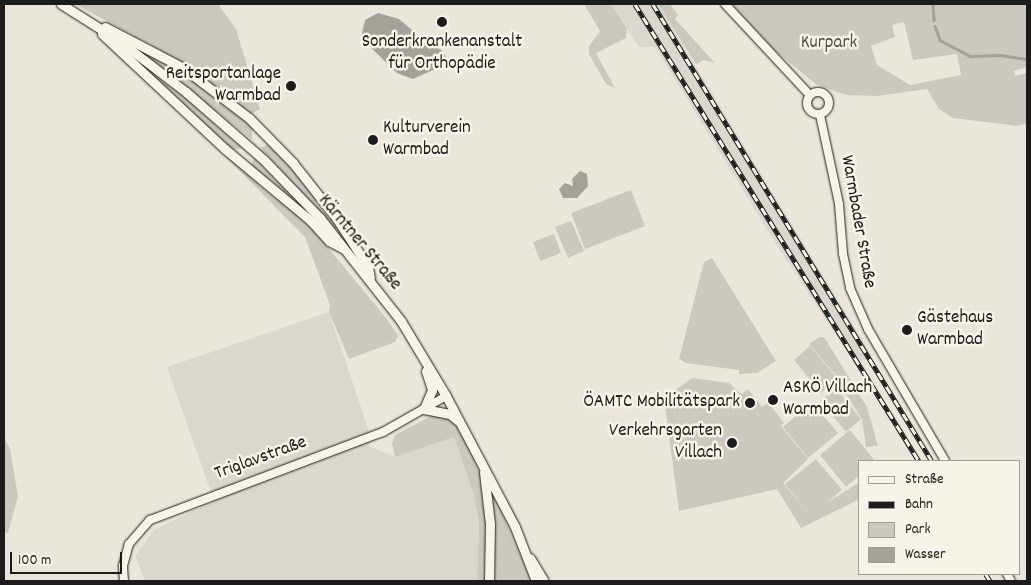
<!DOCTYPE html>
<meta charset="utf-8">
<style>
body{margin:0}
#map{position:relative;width:1031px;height:585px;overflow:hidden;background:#eae6dc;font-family:Dekko,sans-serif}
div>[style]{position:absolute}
.built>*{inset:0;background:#dad7ce}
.green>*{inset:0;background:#ccc8c0}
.water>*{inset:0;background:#a3a19a}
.stream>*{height:2.5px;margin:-1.25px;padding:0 1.25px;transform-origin:1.25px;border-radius:1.25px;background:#a3a19a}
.roads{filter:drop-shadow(0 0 1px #1c1c1c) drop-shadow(0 0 1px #1c1c1c)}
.minor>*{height:8px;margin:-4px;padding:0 4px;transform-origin:4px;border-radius:4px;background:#f7f3e8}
.minor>.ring{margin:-4px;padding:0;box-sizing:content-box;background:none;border:8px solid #f7f3e8;border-radius:50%}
.major>*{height:9px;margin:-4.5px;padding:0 4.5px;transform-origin:4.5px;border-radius:4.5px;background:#f7f3e8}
.rail>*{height:4.5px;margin-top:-2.25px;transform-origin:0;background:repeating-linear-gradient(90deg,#f7f3e8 0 8px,#1c1c1c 0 16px);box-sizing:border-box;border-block:1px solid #1c1c1c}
.dots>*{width:14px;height:14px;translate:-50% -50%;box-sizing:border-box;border:2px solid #f7f3e8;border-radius:50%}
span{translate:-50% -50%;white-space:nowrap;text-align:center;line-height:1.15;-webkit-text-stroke:5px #f7f3e8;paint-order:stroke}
.poi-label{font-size:19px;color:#1c1c1c}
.right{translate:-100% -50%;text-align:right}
.left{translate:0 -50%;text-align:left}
.park-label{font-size:19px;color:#51504d}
.street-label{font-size:19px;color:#1c1c1c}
.frame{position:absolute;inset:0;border:5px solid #1c1c1c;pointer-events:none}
.legend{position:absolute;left:858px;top:460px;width:162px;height:115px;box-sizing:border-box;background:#f7f3e8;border:1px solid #9f9d96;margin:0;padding:6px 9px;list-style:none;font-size:15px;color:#1c1c1c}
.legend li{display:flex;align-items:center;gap:10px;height:25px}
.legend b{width:25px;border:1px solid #9f9d96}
.scale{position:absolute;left:10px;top:552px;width:112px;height:22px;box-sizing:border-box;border:2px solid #1c1c1c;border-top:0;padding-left:6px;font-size:15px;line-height:18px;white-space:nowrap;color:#1c1c1c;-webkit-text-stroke:4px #f7f3e8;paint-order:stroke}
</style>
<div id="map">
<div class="built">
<i style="clip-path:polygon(611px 4px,658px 4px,872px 356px,855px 364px,778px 247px,655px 47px,639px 47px)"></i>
<i style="clip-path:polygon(329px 312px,368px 429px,369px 446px,395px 457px,454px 436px,474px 495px,479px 524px,477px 581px,145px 581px,135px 556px,154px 530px,214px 501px,167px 367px)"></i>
</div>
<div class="green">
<i style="clip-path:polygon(75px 4px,218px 4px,236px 29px,260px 109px,251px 114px,239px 104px,234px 92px,224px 94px,175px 58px)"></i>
<i style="clip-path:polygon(584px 4px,611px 4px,627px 29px,626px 38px,596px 53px,615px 88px,606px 84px,589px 54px,589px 46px,600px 31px)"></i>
<i style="clip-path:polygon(658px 4px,670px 4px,678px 15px,675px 19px,715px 63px,704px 60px,696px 64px)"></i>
<i style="clip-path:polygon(evenodd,732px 4px,1027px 4px,1027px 67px,1014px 71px,1015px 76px,1027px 73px,1027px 123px,1018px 126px,953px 118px,939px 109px,927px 89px,877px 96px,846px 95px,817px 85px,774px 50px,732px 4px,904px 22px,913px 60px,957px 54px,961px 75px,910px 85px,877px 65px,871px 46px,895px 37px,892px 25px,904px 22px)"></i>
<i style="clip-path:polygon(139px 50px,180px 69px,252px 126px,252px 140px)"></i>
<i style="clip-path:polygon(144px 68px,182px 95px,242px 148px,232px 150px)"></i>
<i style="clip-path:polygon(266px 145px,272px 145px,297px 170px,339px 229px,334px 228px,260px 148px)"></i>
<i style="clip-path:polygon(230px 157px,268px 193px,302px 216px,386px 318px,398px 336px,395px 342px,349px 359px,329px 312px,330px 305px,305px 237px,227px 158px)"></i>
<i style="clip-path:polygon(253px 157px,279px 183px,307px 214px,252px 168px)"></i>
<i style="clip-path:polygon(631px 190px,645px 226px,585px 249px,571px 213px)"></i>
<i style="clip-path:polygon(571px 221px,584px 251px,568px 258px,555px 227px)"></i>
<i style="clip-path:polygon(554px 234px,561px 253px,540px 261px,533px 242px)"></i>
<i style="clip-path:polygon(712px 258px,776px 361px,757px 373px,739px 374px,739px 370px,686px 363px,679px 359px,704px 262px)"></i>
<i style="clip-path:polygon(820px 337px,824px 337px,867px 407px,878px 446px,866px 447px,862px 419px,846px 395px,840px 380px,809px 344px)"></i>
<i style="clip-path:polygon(810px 346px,838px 379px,821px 393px,794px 360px)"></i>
<i style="clip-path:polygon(692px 378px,729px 383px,742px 394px,748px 389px,762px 407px,768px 402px,784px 423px,781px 426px,808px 459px,783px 483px,810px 515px,785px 484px,816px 459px,842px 490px,826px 503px,860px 482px,860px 499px,801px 528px,777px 489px,679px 511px,664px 398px)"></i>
<i style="clip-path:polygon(836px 388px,861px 419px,846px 432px,820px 401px)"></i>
<i style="clip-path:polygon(812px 402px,838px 433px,808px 458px,783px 427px)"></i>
<i style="clip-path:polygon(433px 415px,446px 416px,459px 426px,480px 473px,486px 513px,485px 581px,477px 581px,479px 523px,474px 495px,454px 437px,395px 457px,392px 443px,395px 435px)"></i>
<i style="clip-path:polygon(850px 430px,875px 461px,860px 461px,860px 475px,846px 487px,820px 455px)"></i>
<i style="clip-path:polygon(4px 437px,10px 449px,18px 496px,8px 533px,4px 532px)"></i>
<i style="clip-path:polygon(491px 490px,517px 544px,531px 581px,492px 581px)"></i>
</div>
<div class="water">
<i style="clip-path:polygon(378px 13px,399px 19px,425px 41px,441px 50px,446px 56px,444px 65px,413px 79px,397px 73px,361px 38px,365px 20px)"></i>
<i style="clip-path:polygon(580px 171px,587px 174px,588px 186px,577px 198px,563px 198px,559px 189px,565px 183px,573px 186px,572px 179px)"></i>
</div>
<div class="stream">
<i style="left:933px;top:4px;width:16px;rotate:86deg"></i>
<i style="left:935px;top:26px;width:15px;rotate:70deg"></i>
<i style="left:940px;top:40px;width:34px;rotate:28deg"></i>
<i style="left:970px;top:56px;width:31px;rotate:-2deg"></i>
<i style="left:1001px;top:55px;width:26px;rotate:9deg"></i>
</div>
<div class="roads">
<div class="minor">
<i style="left:725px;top:4px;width:125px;rotate:47deg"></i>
<i class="ring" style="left:807px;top:92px;width:14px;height:14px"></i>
<i style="left:820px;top:115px;width:91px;rotate:77.9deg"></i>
<i style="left:839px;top:204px;width:50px;rotate:85.4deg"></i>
<i style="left:843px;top:254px;width:35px;rotate:78deg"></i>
<i style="left:850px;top:288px;width:45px;rotate:66.3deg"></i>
<i style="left:868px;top:329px;width:153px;rotate:59.7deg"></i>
<i style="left:1007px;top:574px;width:8px;rotate:60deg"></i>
<i style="left:124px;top:581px;width:15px;rotate:-94deg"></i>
<i style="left:123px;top:566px;width:23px;rotate:-75deg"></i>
<i style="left:129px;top:544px;width:32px;rotate:-49deg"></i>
<i style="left:150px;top:520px;width:249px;rotate:-20.7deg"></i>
<i style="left:383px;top:432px;width:73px;rotate:-29.7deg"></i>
</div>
<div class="major">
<i style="left:61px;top:4px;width:67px;rotate:32.3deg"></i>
<i style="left:118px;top:40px;width:86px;rotate:37.4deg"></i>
<i style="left:186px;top:92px;width:103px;rotate:41.1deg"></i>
<i style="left:264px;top:160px;width:81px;rotate:46deg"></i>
<i style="left:320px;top:218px;width:131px;rotate:51.8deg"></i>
<i style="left:401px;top:321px;width:87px;rotate:59deg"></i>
<i style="left:446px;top:396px;width:148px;rotate:62.2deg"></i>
<i style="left:515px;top:527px;width:58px;rotate:68.7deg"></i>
<i style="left:105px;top:27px;width:87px;rotate:27.5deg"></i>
<i style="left:182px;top:67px;width:84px;rotate:37.3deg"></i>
<i style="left:249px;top:118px;width:63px;rotate:45.6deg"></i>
<i style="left:293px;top:163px;width:71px;rotate:51.8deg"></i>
<i style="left:337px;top:219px;width:57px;rotate:57.1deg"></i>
<i style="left:368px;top:267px;width:11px;rotate:80deg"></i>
<i style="left:102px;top:34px;width:168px;rotate:43.1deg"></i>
<i style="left:225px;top:149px;width:112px;rotate:39.9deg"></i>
<i style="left:311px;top:221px;width:27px;rotate:48deg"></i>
<i style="left:329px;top:241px;width:15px;rotate:28deg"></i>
<i style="left:426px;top:371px;width:20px;rotate:72deg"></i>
<i style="left:432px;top:390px;width:21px;rotate:113deg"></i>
<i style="left:424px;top:409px;width:26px;rotate:11deg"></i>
<i style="left:450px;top:414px;width:11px;rotate:41deg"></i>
<i style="left:484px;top:472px;width:52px;rotate:83.4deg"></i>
<i style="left:490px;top:524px;width:57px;rotate:91deg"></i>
<i style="left:530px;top:558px;width:27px;rotate:59deg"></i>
</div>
</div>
<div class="rail">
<i style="left:635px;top:4px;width:538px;rotate:58.14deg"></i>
<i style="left:653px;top:4px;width:535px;rotate:58.6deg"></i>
<i style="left:986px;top:574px;width:8px;rotate:60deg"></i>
</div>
<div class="dots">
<i style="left:442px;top:22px;background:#1c1c1c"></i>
<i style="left:291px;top:86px;background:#1c1c1c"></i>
<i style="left:373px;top:140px;background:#1c1c1c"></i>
<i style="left:907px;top:330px;background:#1c1c1c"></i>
<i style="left:773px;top:400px;background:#1c1c1c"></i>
<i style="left:750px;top:403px;background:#1c1c1c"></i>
<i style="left:732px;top:443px;background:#1c1c1c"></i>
</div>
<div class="poi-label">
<span style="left:442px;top:54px">Sonderkrankenanstalt<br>für Orthopädie</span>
<span class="right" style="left:281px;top:86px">Reitsportanlage<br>Warmbad</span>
<span class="left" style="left:383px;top:140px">Kulturverein<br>Warmbad</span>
<span class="left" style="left:917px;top:330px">Gästehaus<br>Warmbad</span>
<span class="left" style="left:783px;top:400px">ASKÖ Villach<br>Warmbad</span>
<span class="right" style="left:740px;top:403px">ÖAMTC Mobilitätspark</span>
<span class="right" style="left:722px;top:443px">Verkehrsgarten<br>Villach</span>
</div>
<div class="park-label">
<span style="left:829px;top:44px">Kurpark</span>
</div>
<div class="street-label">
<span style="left:857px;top:222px;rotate:80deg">Warmbader Straße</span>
<span style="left:359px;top:243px;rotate:50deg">Kärntner Straße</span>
<span style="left:261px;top:459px;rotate:-20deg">Triglavstraße</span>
</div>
<div class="frame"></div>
<ul class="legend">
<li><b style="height:6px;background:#f7f3e8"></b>Straße</li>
<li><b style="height:6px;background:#1c1c1c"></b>Bahn</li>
<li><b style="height:14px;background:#ccc8c0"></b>Park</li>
<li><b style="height:14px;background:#a3a19a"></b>Wasser</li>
</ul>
<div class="scale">100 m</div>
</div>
